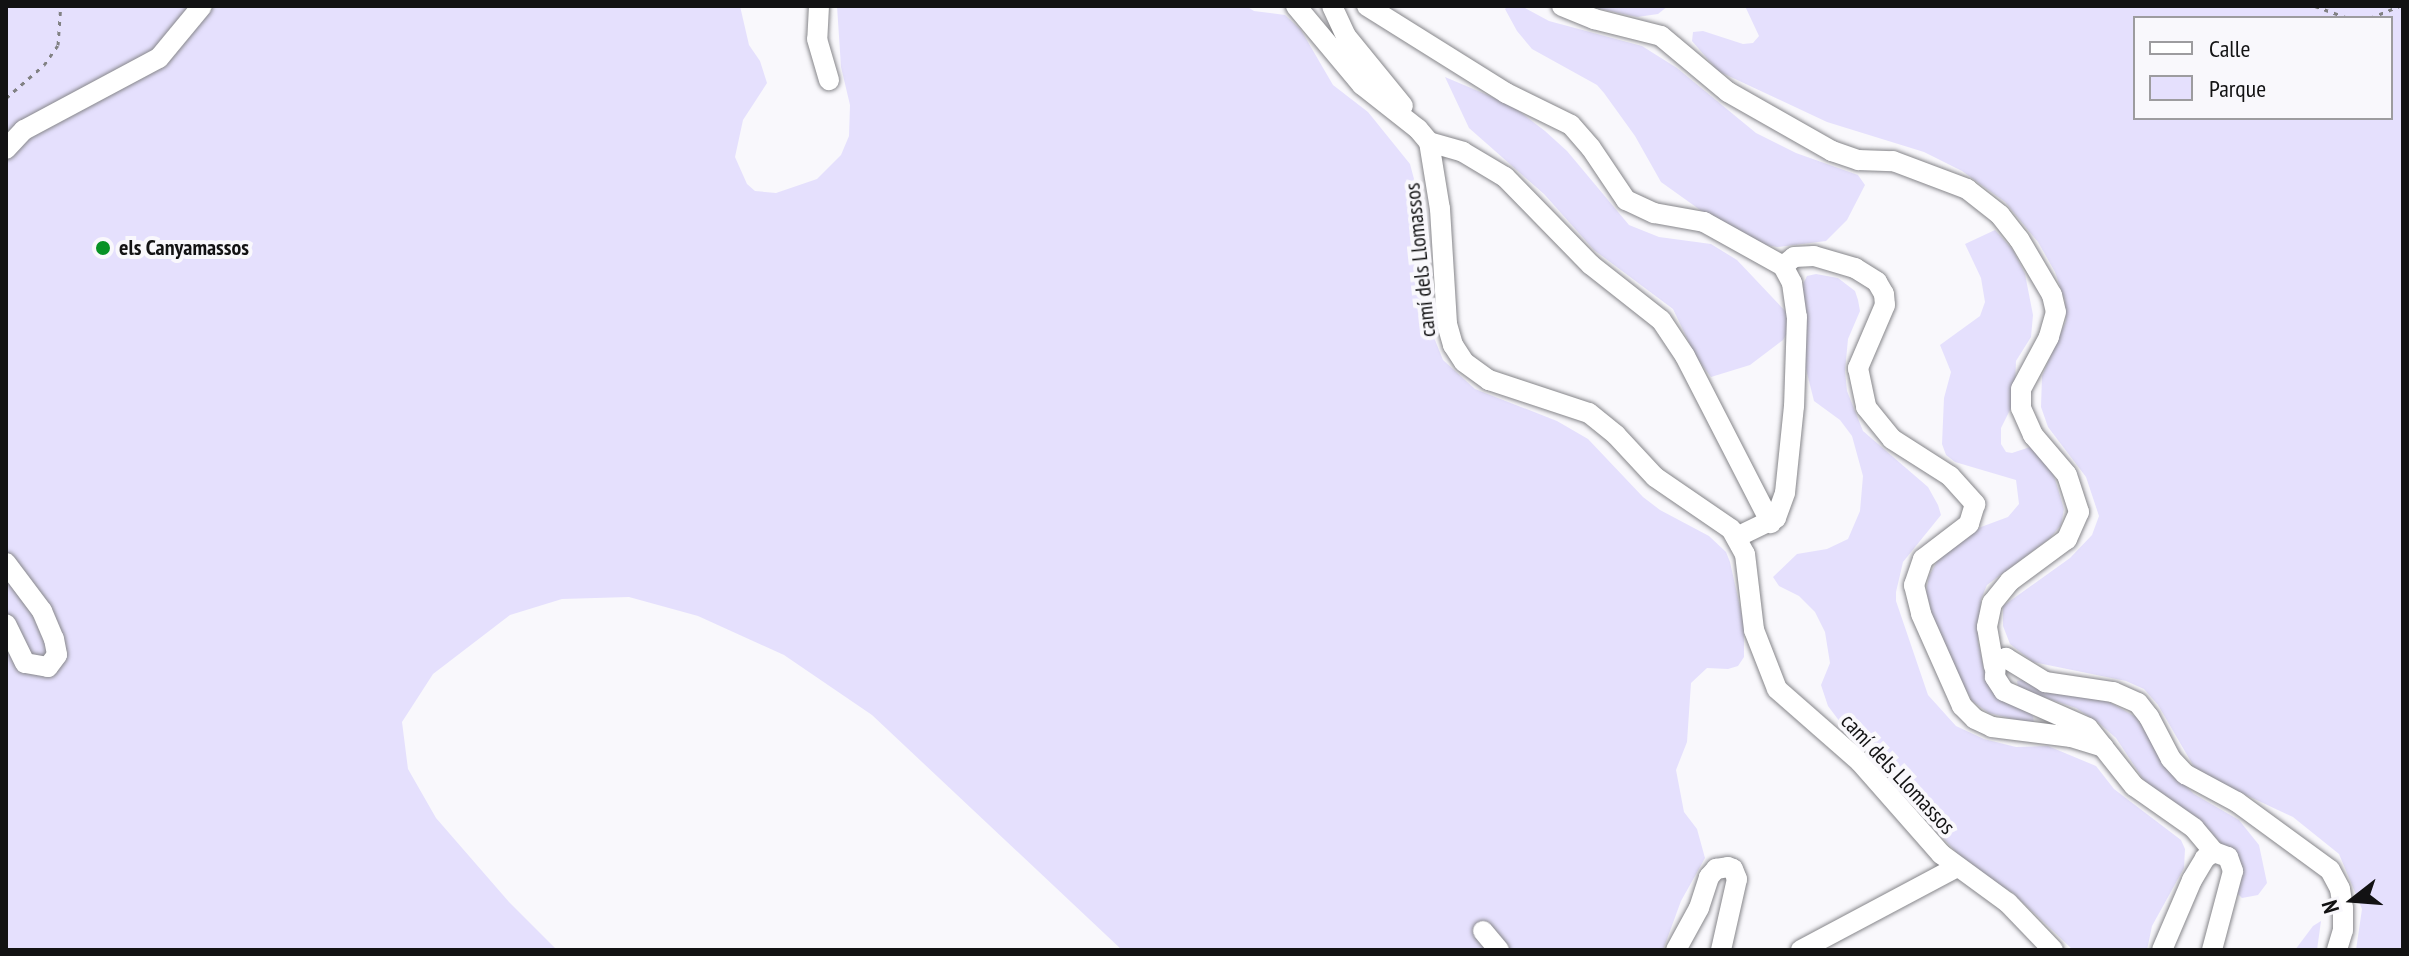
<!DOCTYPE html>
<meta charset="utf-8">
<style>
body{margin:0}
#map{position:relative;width:2409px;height:956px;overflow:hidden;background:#f9f8fc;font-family:"PT Sans Narrow",sans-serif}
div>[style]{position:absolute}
.green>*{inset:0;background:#e5e0fd}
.path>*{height:3px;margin-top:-1.5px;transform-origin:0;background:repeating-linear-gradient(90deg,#818183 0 4px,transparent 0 10px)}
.roads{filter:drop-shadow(0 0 2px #86868a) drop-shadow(0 0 2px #86868a)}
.minor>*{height:20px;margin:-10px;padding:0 10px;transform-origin:10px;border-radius:10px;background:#fff}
.dots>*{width:22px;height:22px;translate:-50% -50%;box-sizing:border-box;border:4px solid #f9f8fc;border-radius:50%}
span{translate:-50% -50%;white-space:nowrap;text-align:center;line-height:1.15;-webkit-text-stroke:8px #f9f8fc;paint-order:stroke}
.poi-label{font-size:22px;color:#121213;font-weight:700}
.left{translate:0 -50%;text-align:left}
.street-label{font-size:22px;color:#121213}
.frame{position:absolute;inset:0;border:8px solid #121213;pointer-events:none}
.legend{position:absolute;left:2133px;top:16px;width:260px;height:104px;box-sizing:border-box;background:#f9f8fc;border:2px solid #9d9c9f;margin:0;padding:10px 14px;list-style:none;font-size:24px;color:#121213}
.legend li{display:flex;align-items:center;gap:16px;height:40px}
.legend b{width:40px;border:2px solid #9d9c9f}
.north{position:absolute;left:2313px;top:860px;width:80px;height:80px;-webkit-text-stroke:6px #f9f8fc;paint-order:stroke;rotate:253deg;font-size:22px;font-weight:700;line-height:32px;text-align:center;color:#121213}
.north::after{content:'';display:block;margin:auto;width:28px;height:36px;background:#121213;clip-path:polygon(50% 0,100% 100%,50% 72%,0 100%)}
</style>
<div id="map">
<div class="green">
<i style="clip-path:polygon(6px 6px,740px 6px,749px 45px,760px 61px,767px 83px,743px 120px,735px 157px,747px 184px,755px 191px,776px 193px,817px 179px,841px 155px,849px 136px,850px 105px,841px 67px,837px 6px,1246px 6px,1254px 11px,1285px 15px,1301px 30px,1333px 85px,1368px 112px,1410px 164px,1418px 194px,1431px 330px,1443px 360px,1475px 389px,1557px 421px,1588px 439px,1643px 497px,1660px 510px,1709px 536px,1726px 552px,1730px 562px,1744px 625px,1744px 657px,1738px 666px,1728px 669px,1707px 668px,1691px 683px,1687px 742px,1676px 770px,1684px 812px,1697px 829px,1705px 858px,1681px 901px,1663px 950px,1122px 950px,872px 715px,784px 655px,698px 616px,629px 597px,562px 599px,510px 615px,433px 674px,402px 722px,408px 769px,436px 818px,509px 902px,557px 950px,6px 950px)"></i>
<i style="clip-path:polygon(1508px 6px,1521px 6px,1549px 21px,1642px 46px,1677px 68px,1756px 133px,1796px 153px,1858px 175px,1865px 185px,1847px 220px,1826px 241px,1777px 247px,1750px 242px,1731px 232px,1661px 182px,1635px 136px,1604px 93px,1597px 85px,1532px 49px,1517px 31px,1505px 9px)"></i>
<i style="clip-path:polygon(1586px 6px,1668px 6px,1658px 14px,1637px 17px)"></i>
<i style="clip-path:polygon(evenodd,1745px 6px,2403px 6px,2403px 950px,2356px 950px,2362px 909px,2339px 854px,2293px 817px,2197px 772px,2158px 705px,2144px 689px,2126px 681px,2033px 662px,2010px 644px,2003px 626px,2003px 606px,2070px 558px,2092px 535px,2099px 516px,2086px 477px,2048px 427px,2041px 407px,2042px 376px,2066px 321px,2065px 301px,2055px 272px,2038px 242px,2005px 202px,1962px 171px,1924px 152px,1827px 122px,1718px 71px,1692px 41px,1693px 32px,1703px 31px,1743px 44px,1753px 43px,1759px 36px,1745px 6px,2135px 18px,2391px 18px,2391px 118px,2135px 118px,2135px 18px)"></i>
<i style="clip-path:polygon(1445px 77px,1511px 105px,1545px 131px,1567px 151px,1629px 225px,1659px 237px,1711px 244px,1737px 260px,1788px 314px,1788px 332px,1783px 340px,1750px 365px,1711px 377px,1696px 357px,1673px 309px,1594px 250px,1544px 194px,1469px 128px)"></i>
<i style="clip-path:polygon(1995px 230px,2013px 250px,2025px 274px,2033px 315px,2031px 337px,2016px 361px,2015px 386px,2012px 406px,2001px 428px,2001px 444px,2006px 452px,2012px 453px,2033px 446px,2054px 476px,2064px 509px,2061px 525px,2050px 538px,1987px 585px,1981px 599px,1978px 642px,1985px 673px,2033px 716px,2034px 724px,1989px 713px,1972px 701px,1940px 642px,1926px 592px,1929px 576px,1940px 556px,1981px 527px,2008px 517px,2019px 504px,2016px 480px,1955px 462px,1946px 455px,1942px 444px,1944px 398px,1951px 372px,1940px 345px,1980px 316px,1985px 302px,1981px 278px,1965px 244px)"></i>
<i style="clip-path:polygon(1816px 274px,1838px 278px,1855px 291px,1858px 300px,1860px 311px,1848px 339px,1845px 371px,1847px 391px,1863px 431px,1928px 487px,1938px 505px,1941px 515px,1903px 562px,1896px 592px,1896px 601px,1928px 695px,1956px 726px,1984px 739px,2016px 747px,2048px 746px,2096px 766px,2114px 789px,2181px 840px,2185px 849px,2184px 868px,2152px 926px,2147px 950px,2073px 950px,2012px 892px,1972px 870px,1928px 821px,1906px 785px,1849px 734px,1828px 706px,1821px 685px,1830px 663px,1825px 632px,1815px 612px,1799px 596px,1779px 586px,1773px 577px,1797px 554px,1827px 549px,1848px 539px,1860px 511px,1863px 476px,1852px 436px,1840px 420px,1814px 401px,1804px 361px,1802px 286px,1807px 276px)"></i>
<i style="clip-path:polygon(2022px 680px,2109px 702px,2136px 717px,2175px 776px,2194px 794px,2239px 820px,2259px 845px,2267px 883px,2258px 895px,2242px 898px,2237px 893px,2243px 874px,2236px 859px,2196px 817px,2151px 791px,2116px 738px,2099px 723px,2076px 708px,2028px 692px,2018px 686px,2017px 681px)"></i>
<i style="clip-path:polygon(2321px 921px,2317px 950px,2295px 950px,2313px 926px)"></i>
</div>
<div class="path">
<i style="left:2315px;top:6px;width:35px;rotate:20deg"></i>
<i style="left:2370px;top:18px;width:31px;rotate:-22deg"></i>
<i style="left:6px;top:98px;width:50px;rotate:-41deg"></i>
<i style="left:44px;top:65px;width:24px;rotate:-55deg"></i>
<i style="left:58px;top:45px;width:39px;rotate:-86deg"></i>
</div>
<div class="roads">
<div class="minor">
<i style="left:819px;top:6px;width:33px;rotate:93deg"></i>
<i style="left:817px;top:39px;width:43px;rotate:73.7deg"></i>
<i style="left:1296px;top:6px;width:103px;rotate:50.1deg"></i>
<i style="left:1362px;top:85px;width:71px;rotate:38.2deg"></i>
<i style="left:1418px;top:129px;width:17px;rotate:50deg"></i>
<i style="left:1429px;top:142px;width:68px;rotate:80.7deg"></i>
<i style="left:1440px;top:209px;width:115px;rotate:86.5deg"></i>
<i style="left:1447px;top:324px;width:22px;rotate:74deg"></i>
<i style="left:1453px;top:345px;width:20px;rotate:57deg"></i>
<i style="left:1464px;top:362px;width:31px;rotate:36deg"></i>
<i style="left:1489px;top:380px;width:105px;rotate:18.3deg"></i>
<i style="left:1589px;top:413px;width:35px;rotate:39deg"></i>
<i style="left:1616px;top:435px;width:57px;rotate:47.1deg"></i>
<i style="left:1655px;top:477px;width:92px;rotate:34.4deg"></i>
<i style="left:1731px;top:529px;width:29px;rotate:61deg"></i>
<i style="left:1745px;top:554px;width:77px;rotate:83.2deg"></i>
<i style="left:1754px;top:630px;width:63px;rotate:68.7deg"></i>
<i style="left:1777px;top:689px;width:111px;rotate:41.3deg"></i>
<i style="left:1860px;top:762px;width:123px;rotate:48.6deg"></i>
<i style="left:1941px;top:854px;width:83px;rotate:36.2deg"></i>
<i style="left:2008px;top:903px;width:65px;rotate:46.2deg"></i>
<i style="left:1332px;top:6px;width:33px;rotate:65deg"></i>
<i style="left:1346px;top:36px;width:90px;rotate:50.8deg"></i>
<i style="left:1367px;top:6px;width:164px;rotate:32deg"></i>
<i style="left:1506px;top:93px;width:72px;rotate:26.2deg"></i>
<i style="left:1571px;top:125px;width:30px;rotate:49deg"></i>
<i style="left:1591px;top:148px;width:63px;rotate:56.1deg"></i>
<i style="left:1626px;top:200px;width:31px;rotate:25deg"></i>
<i style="left:1654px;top:213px;width:51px;rotate:10.2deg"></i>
<i style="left:1704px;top:222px;width:90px;rotate:29.1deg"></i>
<i style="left:1783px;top:266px;width:19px;rotate:62deg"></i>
<i style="left:1792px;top:283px;width:34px;rotate:82deg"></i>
<i style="left:1797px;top:317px;width:89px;rotate:91.9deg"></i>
<i style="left:1794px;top:406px;width:87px;rotate:95.9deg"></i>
<i style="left:1785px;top:493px;width:27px;rotate:110deg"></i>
<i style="left:1776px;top:518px;width:43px;rotate:154deg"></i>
<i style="left:1562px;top:6px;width:35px;rotate:22deg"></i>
<i style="left:1594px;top:19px;width:69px;rotate:14.2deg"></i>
<i style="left:1661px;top:36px;width:87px;rotate:39.9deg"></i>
<i style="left:1728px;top:92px;width:120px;rotate:29.6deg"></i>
<i style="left:1832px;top:151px;width:28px;rotate:19deg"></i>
<i style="left:1858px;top:160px;width:35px;rotate:2deg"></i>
<i style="left:1893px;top:161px;width:79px;rotate:20.7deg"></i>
<i style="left:1967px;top:189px;width:42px;rotate:38.2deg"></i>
<i style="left:2000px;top:215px;width:31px;rotate:52deg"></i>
<i style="left:2019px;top:239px;width:65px;rotate:59.5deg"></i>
<i style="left:2052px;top:295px;width:17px;rotate:77deg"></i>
<i style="left:2056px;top:312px;width:26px;rotate:106deg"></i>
<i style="left:2049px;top:337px;width:59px;rotate:118.3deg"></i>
<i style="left:2021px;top:389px;width:19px;rotate:90deg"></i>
<i style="left:2021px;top:408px;width:30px;rotate:66deg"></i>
<i style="left:2033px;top:435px;width:52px;rotate:49.6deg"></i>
<i style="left:2067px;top:475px;width:39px;rotate:72deg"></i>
<i style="left:2079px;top:512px;width:30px;rotate:114deg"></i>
<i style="left:2067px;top:539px;width:71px;rotate:143.6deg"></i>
<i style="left:2010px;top:581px;width:28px;rotate:129deg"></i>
<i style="left:1992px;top:603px;width:25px;rotate:102deg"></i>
<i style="left:1987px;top:627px;width:40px;rotate:80deg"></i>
<i style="left:1429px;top:142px;width:35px;rotate:16deg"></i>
<i style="left:1463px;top:152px;width:49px;rotate:30.8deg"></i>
<i style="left:1505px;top:177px;width:123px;rotate:45.7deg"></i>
<i style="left:1591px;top:265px;width:89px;rotate:38.2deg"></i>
<i style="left:1661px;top:320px;width:43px;rotate:56.3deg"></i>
<i style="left:1685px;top:356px;width:188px;rotate:62.8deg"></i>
<i style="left:6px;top:149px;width:26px;rotate:-47deg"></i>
<i style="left:24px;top:130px;width:153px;rotate:-28.1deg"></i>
<i style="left:159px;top:58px;width:67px;rotate:-50.4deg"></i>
<i style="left:1783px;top:266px;width:14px;rotate:-39deg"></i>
<i style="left:1794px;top:257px;width:20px;rotate:-3deg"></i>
<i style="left:1814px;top:256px;width:43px;rotate:16.3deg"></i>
<i style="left:1855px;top:268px;width:26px;rotate:32deg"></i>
<i style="left:1877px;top:282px;width:14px;rotate:60deg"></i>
<i style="left:1884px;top:294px;width:11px;rotate:85deg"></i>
<i style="left:1885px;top:305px;width:69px;rotate:113.2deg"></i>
<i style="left:1858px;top:368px;width:40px;rotate:78deg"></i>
<i style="left:1866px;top:407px;width:41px;rotate:50.9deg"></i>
<i style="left:1892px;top:439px;width:69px;rotate:32.5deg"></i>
<i style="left:1950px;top:476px;width:38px;rotate:48deg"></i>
<i style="left:1975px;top:504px;width:21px;rotate:107deg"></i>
<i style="left:1969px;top:524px;width:58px;rotate:142.7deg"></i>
<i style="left:1923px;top:559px;width:28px;rotate:109deg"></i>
<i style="left:1914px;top:585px;width:30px;rotate:76deg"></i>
<i style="left:1921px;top:614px;width:101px;rotate:66deg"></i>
<i style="left:1962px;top:706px;width:18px;rotate:45deg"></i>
<i style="left:1975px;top:719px;width:19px;rotate:25deg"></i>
<i style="left:1992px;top:727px;width:80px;rotate:7.2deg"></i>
<i style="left:2071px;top:737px;width:34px;rotate:17deg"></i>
<i style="left:6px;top:563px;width:60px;rotate:53.1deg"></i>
<i style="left:42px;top:611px;width:30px;rotate:67deg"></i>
<i style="left:54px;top:639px;width:16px;rotate:79deg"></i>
<i style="left:57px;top:655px;width:15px;rotate:127deg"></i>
<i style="left:48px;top:667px;width:23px;rotate:-170deg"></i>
<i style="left:25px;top:663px;width:43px;rotate:-116deg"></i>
<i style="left:2214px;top:852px;width:31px;rotate:-130deg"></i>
<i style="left:2194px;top:828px;width:73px;rotate:-145deg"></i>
<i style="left:2134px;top:786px;width:74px;rotate:-128.4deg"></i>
<i style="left:2088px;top:728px;width:92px;rotate:-156.2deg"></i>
<i style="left:2004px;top:691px;width:17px;rotate:-123deg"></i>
<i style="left:1995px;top:677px;width:15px;rotate:-86deg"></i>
<i style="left:1996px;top:662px;width:11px;rotate:-22deg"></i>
<i style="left:2006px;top:658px;width:46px;rotate:31.6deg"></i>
<i style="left:2045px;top:682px;width:69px;rotate:8.4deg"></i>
<i style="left:2113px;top:692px;width:27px;rotate:24deg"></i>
<i style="left:2138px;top:703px;width:18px;rotate:52deg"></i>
<i style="left:2149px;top:717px;width:47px;rotate:62.4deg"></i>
<i style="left:2171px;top:759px;width:21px;rotate:47deg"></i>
<i style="left:2185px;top:774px;width:59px;rotate:28.3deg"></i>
<i style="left:2237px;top:802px;width:115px;rotate:36.2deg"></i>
<i style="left:2330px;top:870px;width:21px;rotate:62deg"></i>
<i style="left:2340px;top:889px;width:19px;rotate:81deg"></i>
<i style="left:2343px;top:908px;width:22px;rotate:90deg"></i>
<i style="left:2343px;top:930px;width:21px;rotate:107deg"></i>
<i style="left:1483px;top:931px;width:25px;rotate:50deg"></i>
<i style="left:1676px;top:950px;width:48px;rotate:-61.3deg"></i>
<i style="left:1699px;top:908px;width:33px;rotate:-72deg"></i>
<i style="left:1709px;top:877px;width:11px;rotate:-49deg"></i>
<i style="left:1716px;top:869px;width:12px;rotate:-9deg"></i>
<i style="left:1728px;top:867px;width:5px;rotate:22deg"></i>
<i style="left:1733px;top:869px;width:11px;rotate:68deg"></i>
<i style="left:1737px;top:879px;width:73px;rotate:102.7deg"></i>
<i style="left:1801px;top:950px;width:177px;rotate:-28deg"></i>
<i style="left:2162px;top:950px;width:76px;rotate:-66.8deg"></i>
<i style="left:2192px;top:880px;width:26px;rotate:-59deg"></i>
<i style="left:2205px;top:858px;width:11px;rotate:-34deg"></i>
<i style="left:2214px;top:852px;width:15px;rotate:20deg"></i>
<i style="left:2228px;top:857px;width:15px;rotate:70deg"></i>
<i style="left:2233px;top:871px;width:82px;rotate:104.9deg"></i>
</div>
</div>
<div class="dots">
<i style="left:103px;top:248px;background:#079225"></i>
</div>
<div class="poi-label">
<span class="left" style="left:119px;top:248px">els Canyamassos</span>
</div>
<div class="street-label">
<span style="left:1420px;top:260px;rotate:-96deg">camí dels Llomassos</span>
<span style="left:1898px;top:774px;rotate:47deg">camí dels Llomassos</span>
</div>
<div class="frame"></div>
<ul class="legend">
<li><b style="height:10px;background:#fff"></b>Calle</li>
<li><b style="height:22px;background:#e5e0fd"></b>Parque</li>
</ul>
<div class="north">N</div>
</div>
